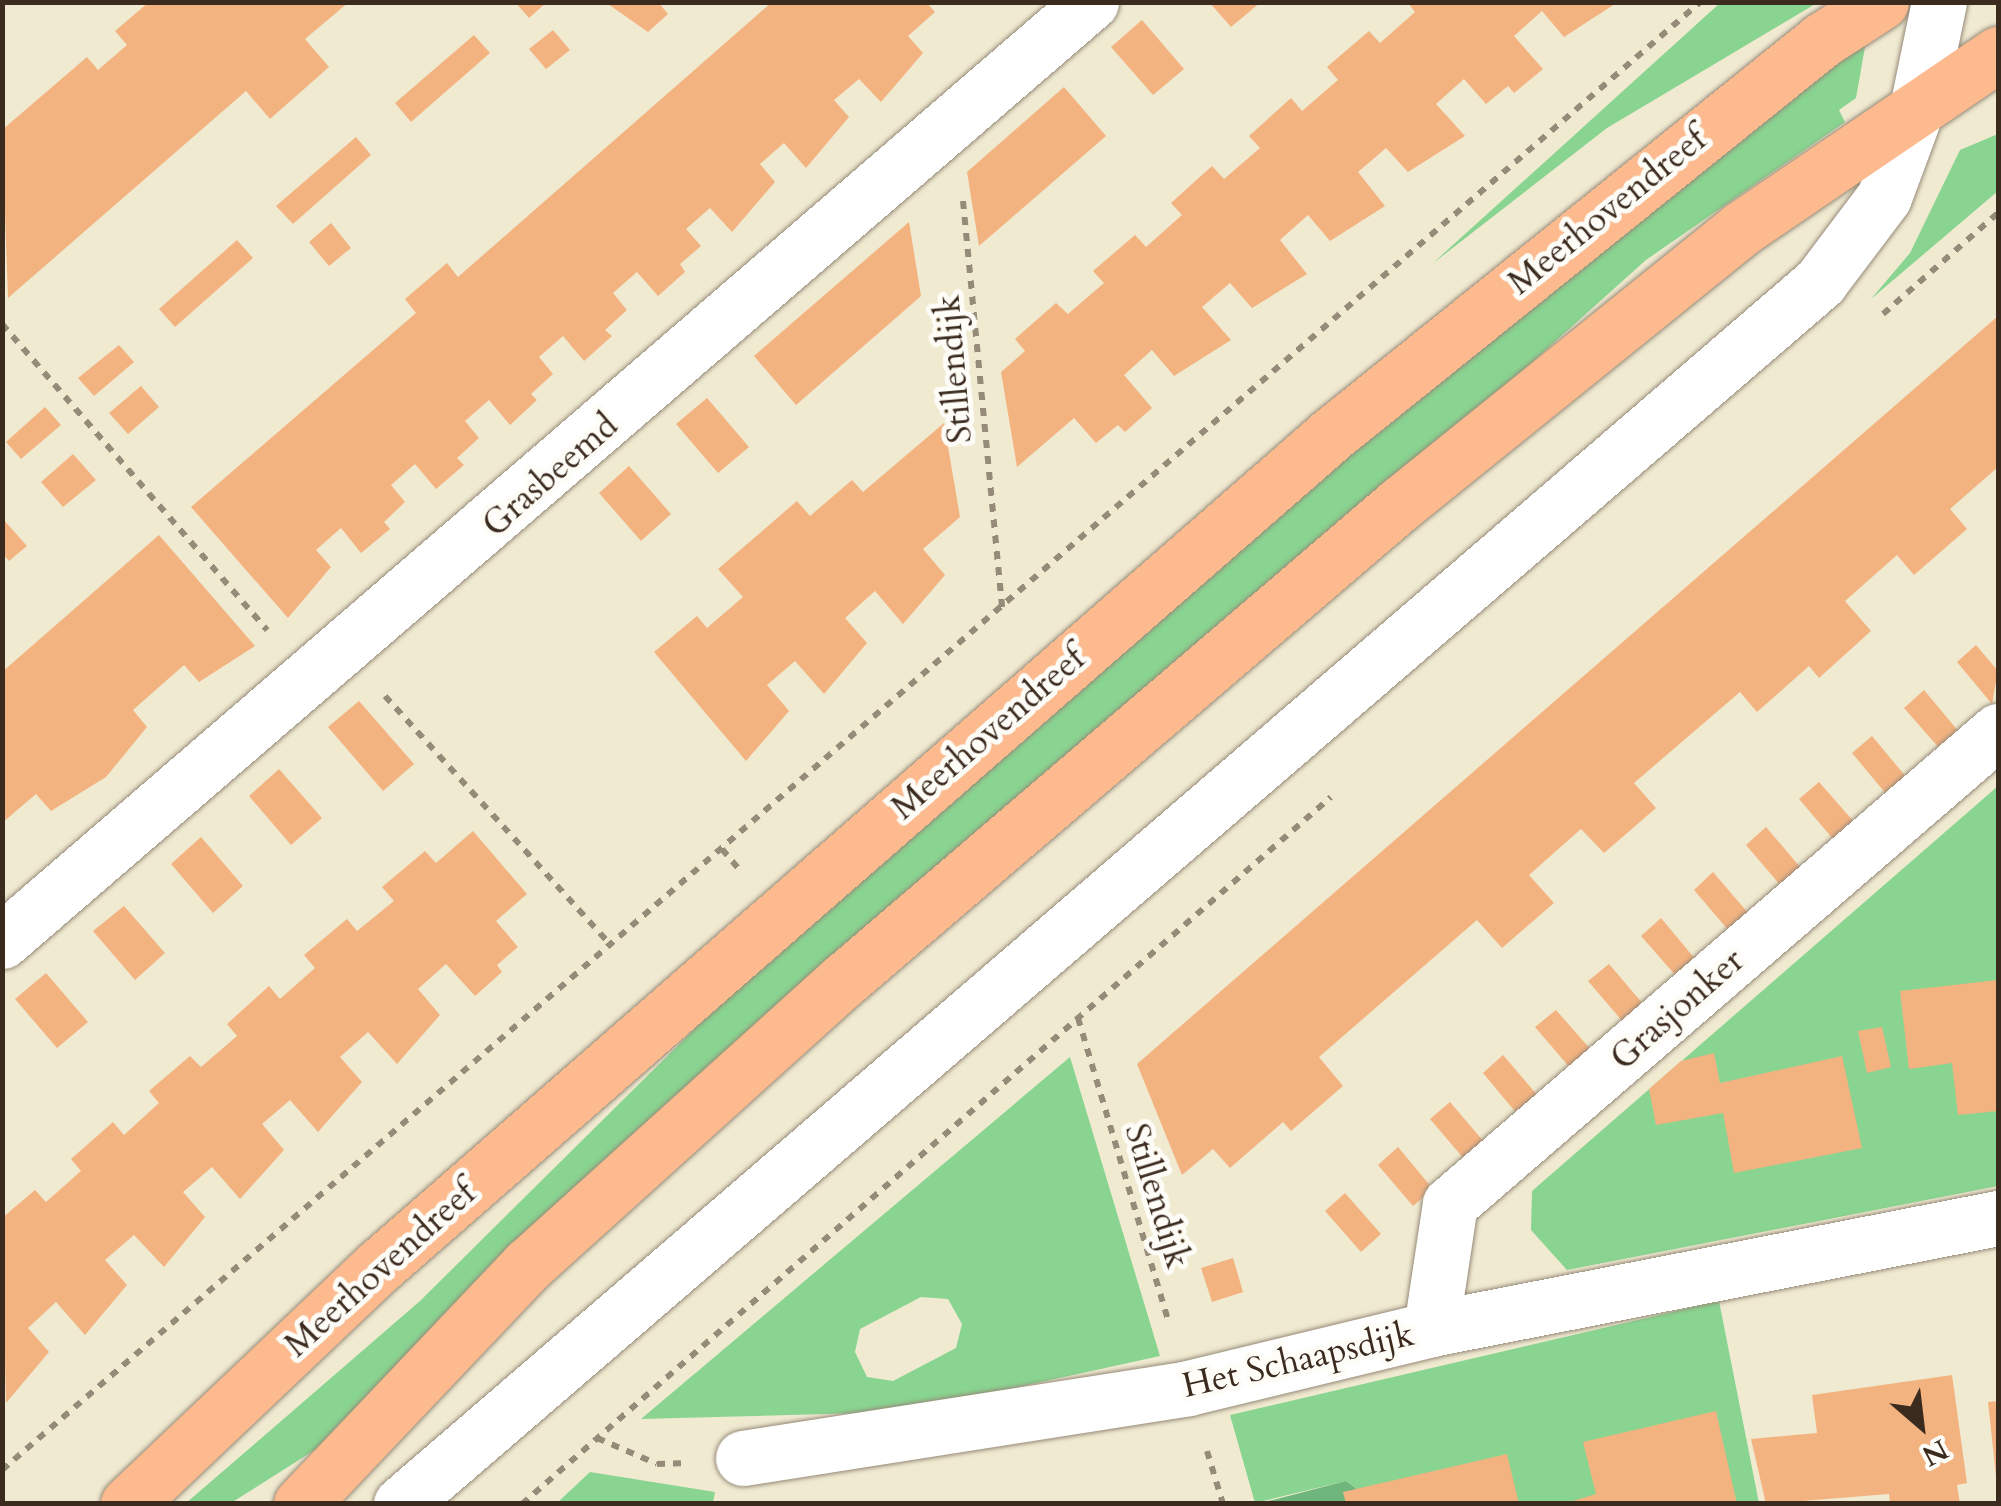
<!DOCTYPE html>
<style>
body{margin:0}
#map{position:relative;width:2001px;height:1506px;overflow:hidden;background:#f0ead1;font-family:Cardo,serif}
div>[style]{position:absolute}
.green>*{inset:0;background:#89d491}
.forest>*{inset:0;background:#6eb67b}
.building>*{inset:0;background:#f3b381}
.path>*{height:6px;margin-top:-3px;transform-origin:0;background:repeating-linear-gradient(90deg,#968a78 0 8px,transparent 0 16px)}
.roads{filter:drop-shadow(0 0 2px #968a78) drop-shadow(0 0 2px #968a78)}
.minor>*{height:55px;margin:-27.5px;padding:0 27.5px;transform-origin:27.5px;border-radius:27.5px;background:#fff}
.major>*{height:55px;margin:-27.5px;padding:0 27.5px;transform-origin:27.5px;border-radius:27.5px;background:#fcba8e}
span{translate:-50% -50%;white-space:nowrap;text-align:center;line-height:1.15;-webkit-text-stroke:10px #fdfcf7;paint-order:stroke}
.street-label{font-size:35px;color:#3b2a1e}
.frame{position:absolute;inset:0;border:5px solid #3b2a1e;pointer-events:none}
.north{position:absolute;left:1871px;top:1376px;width:100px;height:100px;-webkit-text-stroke:8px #fdfcf7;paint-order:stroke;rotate:152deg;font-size:28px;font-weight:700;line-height:40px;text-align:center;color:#3b2a1e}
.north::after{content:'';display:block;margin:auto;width:35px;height:45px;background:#3b2a1e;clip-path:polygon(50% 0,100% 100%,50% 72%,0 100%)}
</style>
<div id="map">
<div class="green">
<i style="clip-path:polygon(1720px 3px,1817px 3px,1607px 128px,1432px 264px)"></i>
<i style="clip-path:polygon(1866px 41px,1856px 98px,1839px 110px,1845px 122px,1646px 260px,332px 1439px,231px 1503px,185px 1504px,420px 1301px,834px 891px,1599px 236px)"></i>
<i style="clip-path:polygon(1998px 134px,1998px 191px,1871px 299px,1910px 253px,1960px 150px)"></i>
<i style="clip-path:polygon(1998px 786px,1998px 1186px,1567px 1270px,1531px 1230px,1532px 1191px)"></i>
<i style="clip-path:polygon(evenodd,1070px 1057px,1160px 1356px,903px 1412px,641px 1419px,1070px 1057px,921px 1297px,948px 1299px,962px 1324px,956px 1348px,893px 1381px,867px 1377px,855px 1352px,860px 1329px,921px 1297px)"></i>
<i style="clip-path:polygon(1719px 1301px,1759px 1503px,1378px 1503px,1346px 1481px,1255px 1503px,1230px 1415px)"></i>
<i style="clip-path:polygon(590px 1472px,715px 1492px,713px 1503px,557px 1503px)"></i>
</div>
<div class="forest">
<i style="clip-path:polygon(1346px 1481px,1378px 1504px,1257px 1504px)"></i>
</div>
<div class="building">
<i style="clip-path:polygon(149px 2px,349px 2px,305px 39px,329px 67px,270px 119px,246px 91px,8px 298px,2px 130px,87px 57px,98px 70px,127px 45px,115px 31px)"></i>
<i style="clip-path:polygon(515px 2px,547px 2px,529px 18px)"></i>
<i style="clip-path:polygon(605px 2px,658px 2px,668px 14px,648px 32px)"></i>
<i style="clip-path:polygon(772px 2px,926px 2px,935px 12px,908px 36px,923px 53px,881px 102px,859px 79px,834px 100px,849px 117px,806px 168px,784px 143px,760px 164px,775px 182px,732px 232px,710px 208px,686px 229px,701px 246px,680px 264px,685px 272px,658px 296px,637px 272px,613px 293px,627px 310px,605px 330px,612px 336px,584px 361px,563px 336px,539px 357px,553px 374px,531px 394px,537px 400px,510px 425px,489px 400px,465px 421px,479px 438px,457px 458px,464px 465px,436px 489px,415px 464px,391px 485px,405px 502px,384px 522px,390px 529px,361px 553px,341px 528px,316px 550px,331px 567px,288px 618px,191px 507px,416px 313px,405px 299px,447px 263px,458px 277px)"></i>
<i style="clip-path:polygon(1209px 2px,1261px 2px,1231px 27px)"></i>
<i style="clip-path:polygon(1407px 2px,1618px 2px,1564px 37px,1542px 11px,1514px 36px,1543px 69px,1514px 93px,1508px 86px,1486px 104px,1464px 79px,1436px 104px,1465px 136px,1408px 172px,1386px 148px,1358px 172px,1385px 206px,1330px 241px,1308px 215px,1280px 240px,1307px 274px,1252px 308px,1230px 283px,1202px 307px,1231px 340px,1174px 376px,1152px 350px,1124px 375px,1152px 408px,1125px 432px,1118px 425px,1096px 443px,1074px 418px,1017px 467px,1001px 372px,1025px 351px,1015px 339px,1056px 303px,1068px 314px,1104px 283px,1093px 271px,1135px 235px,1146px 247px,1182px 215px,1171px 203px,1212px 166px,1224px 179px,1260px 148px,1249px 136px,1291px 98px,1302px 111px,1338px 80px,1327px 67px,1369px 31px,1380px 43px,1415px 12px)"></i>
<i style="clip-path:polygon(1142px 20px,1184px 69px,1153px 95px,1111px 47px)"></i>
<i style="clip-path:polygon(553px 30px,570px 50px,546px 69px,529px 49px)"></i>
<i style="clip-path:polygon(474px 35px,490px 53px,411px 122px,395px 103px)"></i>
<i style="clip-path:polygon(1064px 87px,1106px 136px,979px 246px,967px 172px)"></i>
<i style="clip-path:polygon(356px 137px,371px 155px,293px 224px,276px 206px)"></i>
<i style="clip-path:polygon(909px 222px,921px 296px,796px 405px,754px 356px)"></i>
<i style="clip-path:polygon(331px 223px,351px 248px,329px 266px,309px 242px)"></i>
<i style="clip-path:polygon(237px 240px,253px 258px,175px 327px,159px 309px)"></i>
<i style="clip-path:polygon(1998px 316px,1998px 467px,1950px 509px,1967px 529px,1914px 575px,1897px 555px,1845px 601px,1871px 631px,1819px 678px,1809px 666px,1757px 712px,1740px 692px,1634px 783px,1656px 808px,1604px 853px,1581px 829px,1529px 875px,1554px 903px,1502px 948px,1477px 920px,1319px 1057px,1343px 1086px,1291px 1131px,1283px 1122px,1230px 1168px,1213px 1149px,1182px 1175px,1137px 1064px)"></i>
<i style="clip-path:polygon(119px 345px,134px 362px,94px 396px,78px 378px)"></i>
<i style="clip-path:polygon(141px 386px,159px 407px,128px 434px,109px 413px)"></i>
<i style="clip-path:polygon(707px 398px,749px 447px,718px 473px,676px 424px)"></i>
<i style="clip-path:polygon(45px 407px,61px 425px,21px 459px,6px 442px)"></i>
<i style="clip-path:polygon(944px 423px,960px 517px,923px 549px,945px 575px,903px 624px,875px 591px,845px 618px,867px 643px,824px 694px,795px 661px,767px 685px,789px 711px,746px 761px,654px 652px,697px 616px,707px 628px,743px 597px,718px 569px,797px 501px,810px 516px,852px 480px,863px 492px)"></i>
<i style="clip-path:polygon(73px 454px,96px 480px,63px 507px,41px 482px)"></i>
<i style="clip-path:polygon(629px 466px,671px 514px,641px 541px,599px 493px)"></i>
<i style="clip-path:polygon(2px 518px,27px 546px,9px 561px,2px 553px)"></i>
<i style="clip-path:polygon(159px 535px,255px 646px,199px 682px,184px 665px,133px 710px,147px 727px,106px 777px,51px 811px,36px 794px,2px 823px,2px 672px)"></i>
<i style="clip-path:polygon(1976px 645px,1998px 671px,1992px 704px,1957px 662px)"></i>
<i style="clip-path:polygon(1924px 690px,1959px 732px,1940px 749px,1904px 708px)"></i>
<i style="clip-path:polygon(359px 701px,414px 764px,383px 791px,328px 727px)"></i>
<i style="clip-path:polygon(1872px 736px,1907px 778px,1887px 795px,1852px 753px)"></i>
<i style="clip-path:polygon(279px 769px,322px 818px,291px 845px,249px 796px)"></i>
<i style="clip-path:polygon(1819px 782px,1855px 823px,1834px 840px,1799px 799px)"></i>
<i style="clip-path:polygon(1766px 827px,1801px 868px,1781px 886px,1746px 845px)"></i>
<i style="clip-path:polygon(473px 831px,527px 894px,496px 921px,518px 947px,497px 965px,502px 972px,475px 996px,446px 964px,418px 989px,440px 1015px,397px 1064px,368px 1032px,340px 1057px,362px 1082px,318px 1132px,290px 1100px,262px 1124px,284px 1150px,240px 1199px,212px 1167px,183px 1192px,205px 1217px,164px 1267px,134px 1235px,105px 1260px,127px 1285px,85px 1335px,56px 1302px,28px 1328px,49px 1352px,6px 1403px,2px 1218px,35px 1190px,46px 1202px,81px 1171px,71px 1159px,113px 1122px,124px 1135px,159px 1103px,149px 1091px,190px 1056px,201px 1067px,237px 1036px,227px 1024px,269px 986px,280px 999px,315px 968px,304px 955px,347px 919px,357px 931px,394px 901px,382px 887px,425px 851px,436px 863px)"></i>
<i style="clip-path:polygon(201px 837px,243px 886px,213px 913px,171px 864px)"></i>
<i style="clip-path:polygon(1713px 872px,1749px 914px,1729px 931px,1694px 890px)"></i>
<i style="clip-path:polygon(124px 906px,165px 953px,135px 980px,93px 931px)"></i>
<i style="clip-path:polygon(1661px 918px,1696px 960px,1677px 977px,1641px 936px)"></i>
<i style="clip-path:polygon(1609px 964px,1644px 1005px,1624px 1023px,1588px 981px)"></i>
<i style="clip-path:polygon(46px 973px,88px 1022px,57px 1048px,15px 999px)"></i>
<i style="clip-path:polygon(1998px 980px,1998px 1111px,1958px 1115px,1952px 1063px,1909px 1069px,1900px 991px)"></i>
<i style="clip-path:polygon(1556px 1010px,1592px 1051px,1571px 1069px,1535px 1027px)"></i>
<i style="clip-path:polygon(1882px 1027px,1891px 1067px,1867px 1073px,1858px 1031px)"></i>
<i style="clip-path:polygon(1714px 1053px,1720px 1083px,1842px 1056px,1862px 1148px,1734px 1173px,1723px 1113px,1656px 1125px,1649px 1089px,1681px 1061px)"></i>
<i style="clip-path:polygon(1503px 1055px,1539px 1097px,1518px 1115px,1483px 1073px)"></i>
<i style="clip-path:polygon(1450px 1102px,1485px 1143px,1465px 1160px,1430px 1119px)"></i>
<i style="clip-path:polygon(1398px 1147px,1433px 1189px,1413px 1206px,1378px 1165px)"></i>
<i style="clip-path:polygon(1345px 1193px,1381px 1234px,1361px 1252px,1325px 1211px)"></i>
<i style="clip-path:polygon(1233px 1258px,1243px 1292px,1212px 1302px,1201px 1268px)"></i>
<i style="clip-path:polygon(1952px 1375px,1967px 1483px,1957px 1485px,1960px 1504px,1890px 1504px,1889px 1494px,1766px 1504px,1751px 1439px,1817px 1433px,1812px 1395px)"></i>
<i style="clip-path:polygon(1998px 1401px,1998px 1476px,1996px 1476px,1988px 1402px)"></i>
<i style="clip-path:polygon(1716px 1411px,1737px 1504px,1563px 1504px,1596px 1494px,1583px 1442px)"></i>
<i style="clip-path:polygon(1507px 1454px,1519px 1504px,1346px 1504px,1343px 1492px)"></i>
</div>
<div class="path">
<i style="left:963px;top:201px;width:408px;rotate:84.5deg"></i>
<i style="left:1883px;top:314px;width:153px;rotate:-41.3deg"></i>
<i style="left:2px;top:324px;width:405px;rotate:49.1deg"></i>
<i style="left:385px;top:696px;width:338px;rotate:47.8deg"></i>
<i style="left:722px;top:849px;width:25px;rotate:50deg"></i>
<i style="left:1078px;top:1018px;width:319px;rotate:73.4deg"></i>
<i style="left:597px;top:1438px;width:65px;rotate:23.4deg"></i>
<i style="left:657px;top:1464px;width:24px;rotate:-2deg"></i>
<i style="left:1207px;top:1451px;width:55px;rotate:73.2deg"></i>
<i style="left:2px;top:1470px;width:2245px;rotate:-40.84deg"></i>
<i style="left:522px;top:1504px;width:1074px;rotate:-41.15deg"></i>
</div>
<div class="roads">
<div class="minor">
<i style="left:2px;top:941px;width:1438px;rotate:-40.77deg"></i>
<i style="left:1431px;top:1329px;width:126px;rotate:-81.4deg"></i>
<i style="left:1450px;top:1204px;width:724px;rotate:-40.8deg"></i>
<i style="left:743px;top:1458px;width:450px;rotate:-8.9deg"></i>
<i style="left:1188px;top:1388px;width:250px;rotate:-13.6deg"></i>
<i style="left:1431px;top:1329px;width:578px;rotate:-11.08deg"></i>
<i style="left:401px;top:1504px;width:1873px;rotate:-40.73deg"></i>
<i style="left:1820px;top:282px;width:106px;rotate:-53deg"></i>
<i style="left:1884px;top:197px;width:95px;rotate:-69.7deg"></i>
<i style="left:1917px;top:108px;width:108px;rotate:-78.3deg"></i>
</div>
<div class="major">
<i style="left:128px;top:1504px;width:346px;rotate:-43.5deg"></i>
<i style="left:379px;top:1266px;width:1265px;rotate:-41.12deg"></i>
<i style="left:1332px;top:434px;width:629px;rotate:-38.8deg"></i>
<i style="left:1822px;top:40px;width:70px;rotate:-32.8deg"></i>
<i style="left:301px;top:1504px;width:330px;rotate:-46.5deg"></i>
<i style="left:528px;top:1265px;width:427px;rotate:-42.1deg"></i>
<i style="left:845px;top:979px;width:731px;rotate:-40.56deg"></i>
<i style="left:1400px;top:504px;width:439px;rotate:-38.9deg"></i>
<i style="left:1742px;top:228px;width:310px;rotate:-34.2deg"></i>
</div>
</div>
<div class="street-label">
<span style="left:1607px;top:211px;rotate:-39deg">Meerhovendreef</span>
<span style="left:954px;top:369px;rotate:-95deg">Stillendijk</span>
<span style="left:550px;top:475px;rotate:-41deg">Grasbeemd</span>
<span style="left:988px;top:733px;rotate:-41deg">Meerhovendreef</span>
<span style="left:1677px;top:1009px;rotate:-41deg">Grasjonker</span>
<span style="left:1157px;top:1196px;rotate:73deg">Stillendijk</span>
<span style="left:380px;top:1269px;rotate:-42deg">Meerhovendreef</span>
<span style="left:1298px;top:1360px;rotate:-13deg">Het Schaapsdijk</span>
</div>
<div class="frame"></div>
<div class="north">N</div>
</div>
